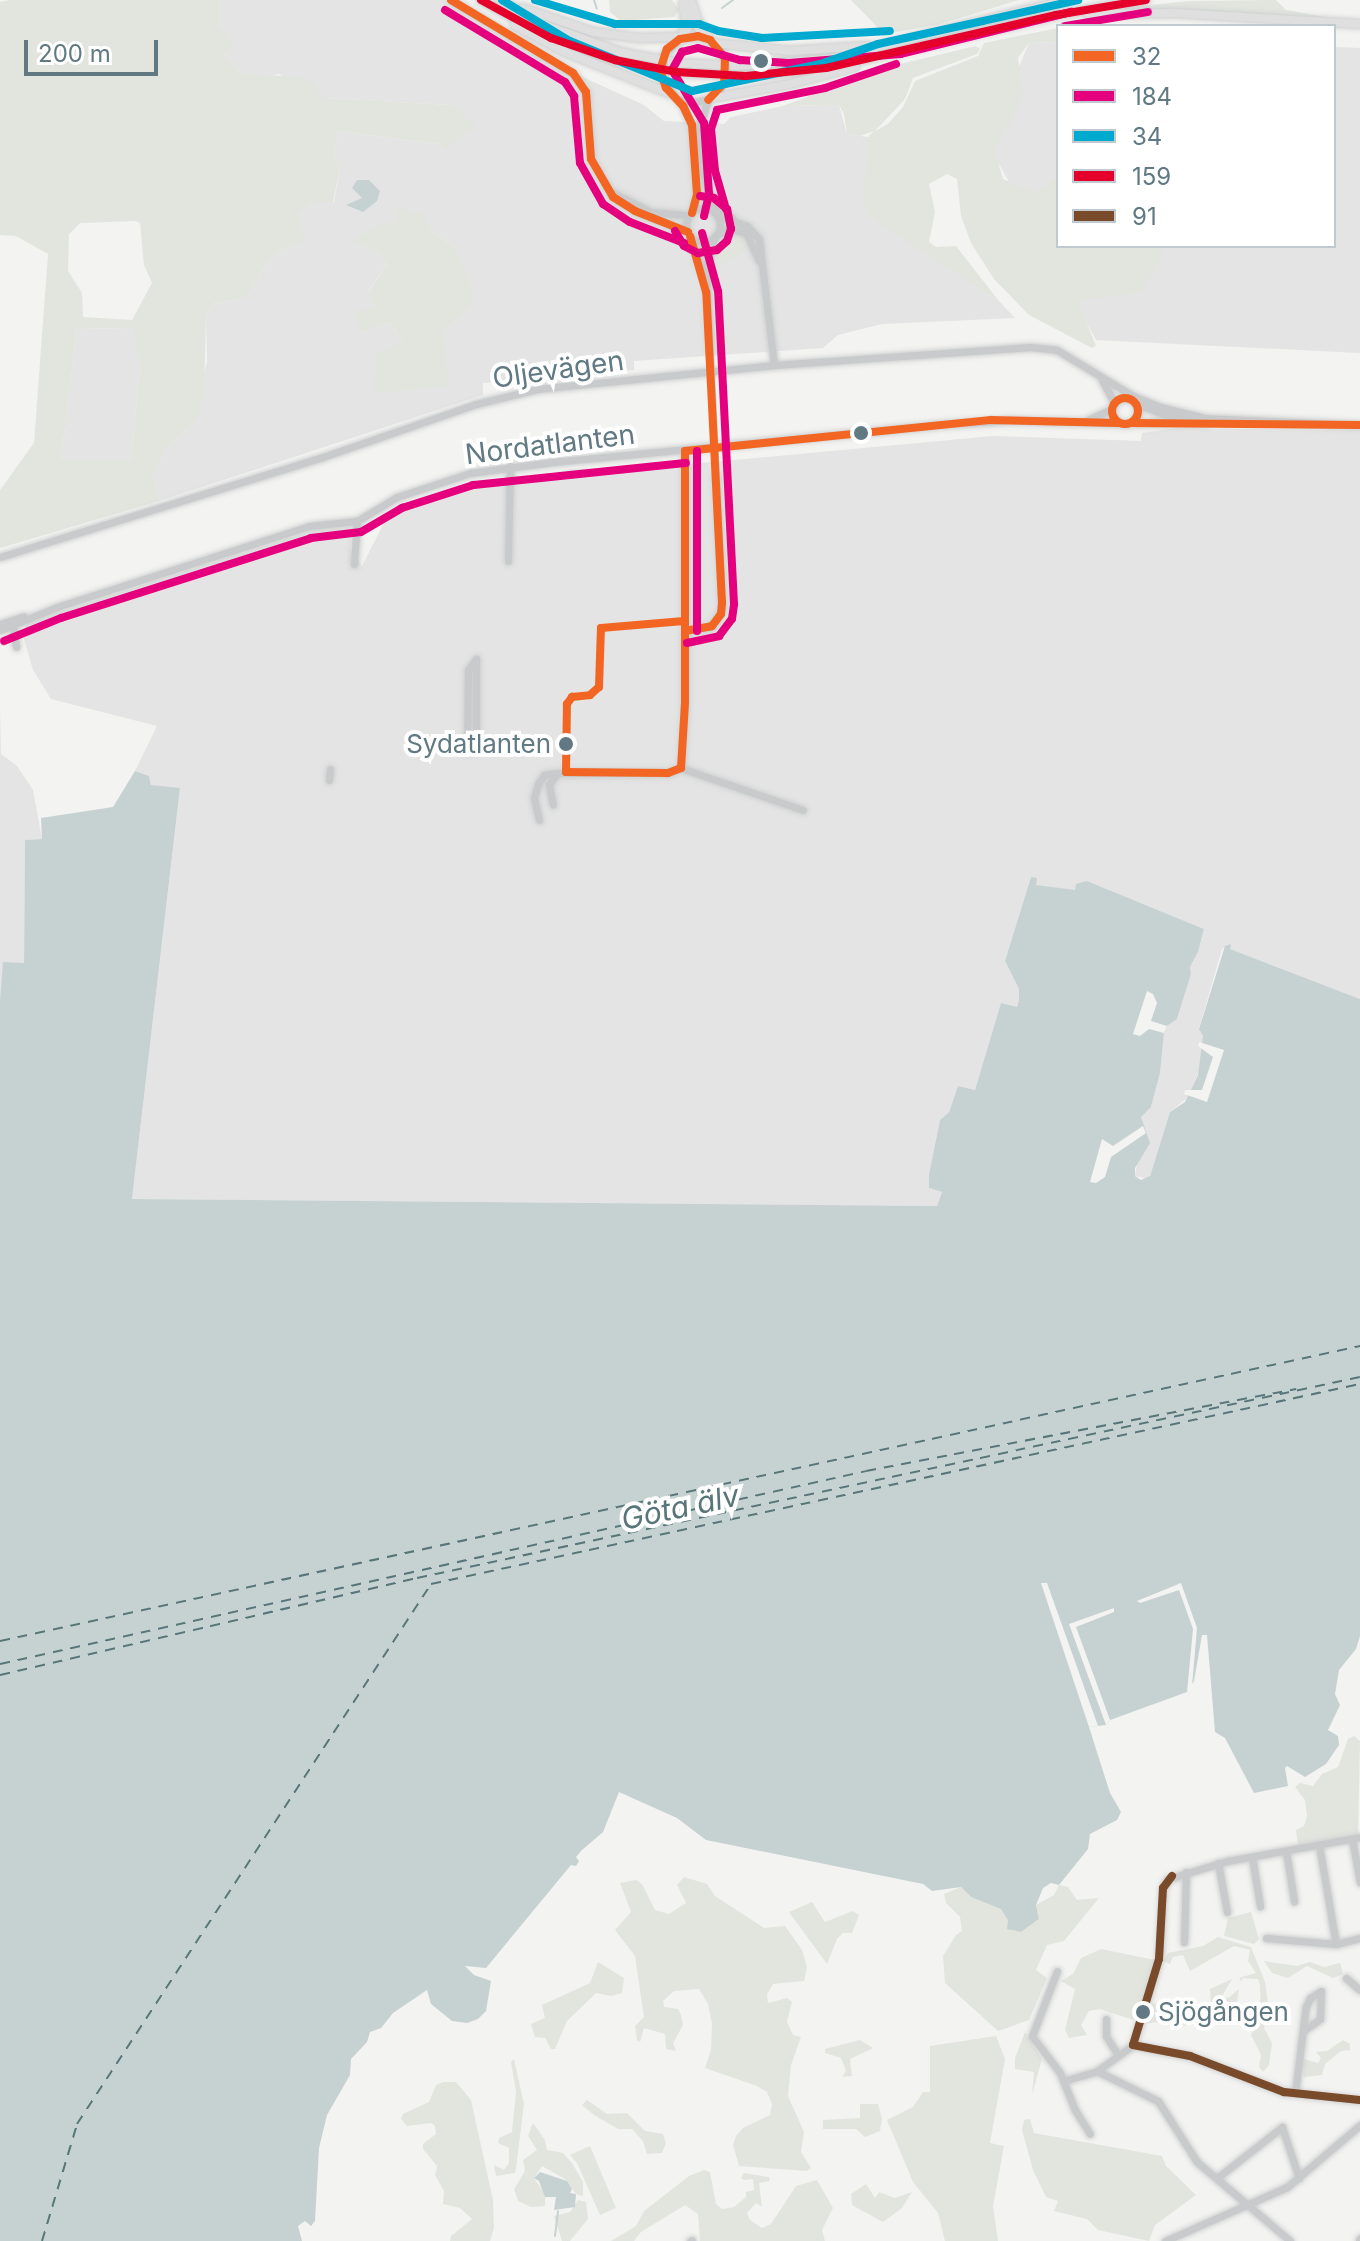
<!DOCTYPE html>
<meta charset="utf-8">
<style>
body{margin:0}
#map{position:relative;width:1360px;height:2241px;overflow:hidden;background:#f3f3f1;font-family:Inter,sans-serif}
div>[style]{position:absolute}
.built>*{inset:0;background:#e3e4e3}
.green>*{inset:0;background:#e2e5de}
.water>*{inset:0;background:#c6d2d2}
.pier>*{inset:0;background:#f3f3f1}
.stream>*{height:2px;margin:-1px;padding:0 1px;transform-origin:1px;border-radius:1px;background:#c6d2d2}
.ferry>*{height:2px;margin-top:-1px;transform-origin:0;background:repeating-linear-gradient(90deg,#587679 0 10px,transparent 0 18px)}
.roads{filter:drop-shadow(0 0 2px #cfd1d1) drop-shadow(0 0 2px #cfd1d1)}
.minor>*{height:7px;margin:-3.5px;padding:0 3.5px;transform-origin:3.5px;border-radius:3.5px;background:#c8cacb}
.minor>.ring{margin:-3.5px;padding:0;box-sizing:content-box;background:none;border:7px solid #c8cacb;border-radius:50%}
.major>*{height:8px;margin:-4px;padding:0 4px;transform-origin:4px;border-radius:4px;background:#dedfde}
.highway>*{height:11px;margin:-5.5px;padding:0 5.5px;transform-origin:5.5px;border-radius:5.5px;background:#dedfde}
.minor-bridge>*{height:7px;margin:-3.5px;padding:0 3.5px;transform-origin:3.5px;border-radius:3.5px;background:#c8cacb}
.bus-1>*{height:8px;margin:-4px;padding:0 4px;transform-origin:4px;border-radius:4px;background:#f26522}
.bus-1>.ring{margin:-4px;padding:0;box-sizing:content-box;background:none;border:8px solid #f26522;border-radius:50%}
.bus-2>*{height:8px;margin:-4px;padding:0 4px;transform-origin:4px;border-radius:4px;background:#e5007d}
.bus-3>*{height:8px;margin:-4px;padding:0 4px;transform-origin:4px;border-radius:4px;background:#00a9ce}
.bus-4>*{height:8px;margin:-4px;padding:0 4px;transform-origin:4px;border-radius:4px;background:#e4002b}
.bus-5>*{height:8px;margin:-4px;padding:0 4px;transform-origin:4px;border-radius:4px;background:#7a4b2a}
.dots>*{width:22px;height:22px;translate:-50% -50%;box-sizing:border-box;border:4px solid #fff;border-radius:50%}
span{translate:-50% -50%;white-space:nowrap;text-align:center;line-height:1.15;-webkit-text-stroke:8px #fff;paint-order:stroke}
.bus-label{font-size:26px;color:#617983}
.right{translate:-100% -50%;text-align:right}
.left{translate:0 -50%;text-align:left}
.street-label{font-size:28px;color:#617983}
.water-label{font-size:30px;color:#587679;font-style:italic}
.legend{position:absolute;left:1056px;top:24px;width:280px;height:224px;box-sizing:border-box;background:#fff;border:2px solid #c0c9cd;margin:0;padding:10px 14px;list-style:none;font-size:24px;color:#617983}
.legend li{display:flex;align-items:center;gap:16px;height:40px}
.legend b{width:40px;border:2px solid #c0c9cd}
.scale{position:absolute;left:24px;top:40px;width:134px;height:36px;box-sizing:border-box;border:4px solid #617983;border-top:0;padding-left:10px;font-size:24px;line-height:28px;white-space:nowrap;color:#617983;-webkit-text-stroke:6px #fff;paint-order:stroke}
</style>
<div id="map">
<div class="built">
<i style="clip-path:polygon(evenodd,221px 0,444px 0,589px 80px,644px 105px,664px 121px,724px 124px,731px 117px,783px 106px,839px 105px,847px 134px,868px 137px,870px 217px,929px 253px,999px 301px,1015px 318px,882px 324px,838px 335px,823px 348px,634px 361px,634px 370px,483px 383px,483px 395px,159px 501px,153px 475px,167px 447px,194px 423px,207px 361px,206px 316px,213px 304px,248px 297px,263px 268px,280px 250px,304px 242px,299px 215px,313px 202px,334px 202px,340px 168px,334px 154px,338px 131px,439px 144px,444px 149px,451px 105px,326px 98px,279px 74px,264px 77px,241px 73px,224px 55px,231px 45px,219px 24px,221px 0,423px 215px,433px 232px,455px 248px,470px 308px,444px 331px,403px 342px,391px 323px,360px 332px,374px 306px,369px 290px,387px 265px,382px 256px,367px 246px,388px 222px,397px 224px,423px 215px)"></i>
<i style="clip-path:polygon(1058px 42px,1058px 246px,1334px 246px,1334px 47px,1360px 48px,1360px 353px,1096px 340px,992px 151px,1014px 79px,1029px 43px)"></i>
<i style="clip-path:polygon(134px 328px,140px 366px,131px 461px,61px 460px,77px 329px)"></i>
<i style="clip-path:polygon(1176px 428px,1360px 430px,1360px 999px,1229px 949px,1230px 945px,1222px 949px,1199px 1028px,1203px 1036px,1201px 1067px,1187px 1098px,1170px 1112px,1149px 1179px,1135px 1176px,1143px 1126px,1141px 1116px,1151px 1107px,1160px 1073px,1164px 1033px,1167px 1026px,1177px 1019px,1191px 974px,1190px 967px,1198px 952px,1204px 929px,1087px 881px,1076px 891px,1036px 885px,1031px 877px,1005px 961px,1019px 989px,1019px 1000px,1017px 1007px,1001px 1004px,975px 1090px,958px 1086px,949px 1112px,940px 1120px,929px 1174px,929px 1188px,942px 1192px,937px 1206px,132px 1199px,180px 789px,151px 785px,149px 776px,135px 771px,157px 726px,51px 699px,33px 670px,24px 639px,25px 623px,316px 529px,350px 527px,350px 549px,362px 566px,388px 515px,397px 505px,493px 479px,518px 481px,571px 469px,681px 465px,993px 436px,1141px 441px,1142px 433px)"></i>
<i style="clip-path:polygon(0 704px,1px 754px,17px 766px,33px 790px,42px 839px,25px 840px,24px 963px,0 1001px)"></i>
</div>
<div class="green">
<i style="clip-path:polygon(evenodd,10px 0,221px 0,219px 24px,232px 45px,224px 55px,241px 73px,298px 77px,315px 84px,317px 92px,326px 98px,451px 105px,476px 126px,444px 149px,439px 144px,338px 131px,334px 154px,340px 168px,333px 202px,313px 202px,299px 215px,305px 242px,280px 250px,263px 268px,248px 297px,213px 304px,206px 316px,204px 397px,194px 423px,167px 447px,153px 475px,159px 501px,0 548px,0 490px,34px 443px,48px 254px,16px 236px,0 235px,0 2px,10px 0,136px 221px,140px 223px,144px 265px,152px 283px,132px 320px,83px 317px,82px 293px,68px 271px,69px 234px,80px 223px,136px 221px,10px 0,133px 328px,140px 366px,131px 460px,61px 460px,77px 329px,133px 328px)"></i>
<i style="clip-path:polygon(609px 0,672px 0,679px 10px,674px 17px,621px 21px,610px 12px)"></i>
<i style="clip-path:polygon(851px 0,1019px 0,937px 25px,884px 34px)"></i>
<i style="clip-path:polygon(1276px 0,1286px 10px,1330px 18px,1114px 9px,1189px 1px)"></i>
<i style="clip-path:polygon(1058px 28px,1058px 42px,1029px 43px,1018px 58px,1023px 98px,995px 151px,1003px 179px,1036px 193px,1058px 176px,1058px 246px,1159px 246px,1163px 252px,1141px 293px,1086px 299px,1079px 304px,1096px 346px,1092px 348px,1029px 315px,994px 279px,971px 243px,961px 216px,957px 179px,947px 174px,929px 184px,935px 212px,929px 242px,936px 247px,956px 246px,999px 301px,870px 217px,864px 205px,868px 137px,874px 131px,860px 136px,847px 134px,844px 114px,839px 105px,783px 106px,887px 67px,976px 46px,980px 49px,977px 54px,913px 78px,905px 99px,875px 131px,888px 124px,903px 107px,915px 81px,978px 56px,984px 43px)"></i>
<i style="clip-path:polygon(401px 208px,424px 215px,433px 232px,455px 248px,473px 291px,470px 308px,444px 331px,448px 386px,374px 393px,376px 353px,403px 342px,391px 323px,361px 332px,355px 314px,374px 306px,369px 291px,387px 265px,382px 256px,367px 246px,353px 243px,370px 229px,388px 222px,397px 224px,396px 212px)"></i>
<i style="clip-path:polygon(738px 234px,749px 245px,743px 252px,722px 264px,716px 274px,723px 330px,731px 341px,717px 345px,713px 341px,712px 312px,715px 253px,730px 235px)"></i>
<i style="clip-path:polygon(1354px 1736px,1360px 1741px,1358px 1837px,1298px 1846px,1296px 1830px,1304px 1826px,1307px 1816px,1305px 1800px,1295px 1787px,1300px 1783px,1313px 1786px,1322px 1774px,1338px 1767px,1348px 1739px)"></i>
<i style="clip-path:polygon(684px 1877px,707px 1884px,715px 1896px,764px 1928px,785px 1926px,802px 1950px,807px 1967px,804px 1981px,773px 1984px,767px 1994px,768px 2003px,787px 1998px,792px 2002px,787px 2022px,793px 2035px,801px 2037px,791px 2065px,788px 2096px,804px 2132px,801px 2152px,811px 2168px,807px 2171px,739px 2166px,733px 2145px,736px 2136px,743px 2128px,770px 2115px,772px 2104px,767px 2092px,757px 2086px,705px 2068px,711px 2050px,712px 2024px,708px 2004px,699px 1989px,674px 1991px,663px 2001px,664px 2007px,678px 2009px,681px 2015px,683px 2025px,673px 2043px,676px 2051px,666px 2049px,665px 2034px,644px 2028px,640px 2042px,637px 2040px,635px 2026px,644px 2017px,635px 1956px,615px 1930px,631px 1912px,620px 1883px,636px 1880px,642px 1884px,655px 1910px,669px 1914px,686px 1903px,677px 1885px)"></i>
<i style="clip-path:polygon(1059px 1885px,1068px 1887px,1077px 1900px,1099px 1898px,1064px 1941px,1047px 1945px,1036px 1970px,1047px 1978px,1029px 2020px,998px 2031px,945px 1983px,943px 1956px,956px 1935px,962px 1931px,960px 1917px,946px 1903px,944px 1894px,961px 1887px,971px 1897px,1001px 1909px,1009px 1920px,1007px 1928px,1021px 1932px,1039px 1919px,1036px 1905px,1054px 1895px)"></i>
<i style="clip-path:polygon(812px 1902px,825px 1922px,853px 1911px,859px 1915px,852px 1933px,843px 1933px,837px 1939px,827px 1964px,789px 1912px)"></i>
<i style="clip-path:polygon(1251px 1912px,1259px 1939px,1254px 1944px,1224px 1936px,1228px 1918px)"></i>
<i style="clip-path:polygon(1218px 1937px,1251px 1947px,1265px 1982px,1268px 2003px,1264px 2028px,1272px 2043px,1269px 2065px,1263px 2072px,1259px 2067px,1261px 2055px,1251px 2035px,1261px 2018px,1260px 1985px,1258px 1979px,1242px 1978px,1242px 1982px,1239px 1978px,1256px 1973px,1248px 1961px,1250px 1950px,1234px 1946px,1190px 1971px,1183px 1955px,1173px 1957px,1170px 1964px,1163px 1961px,1168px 1953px,1203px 1946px)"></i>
<i style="clip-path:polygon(1101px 1949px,1155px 1960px,1140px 2007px,1133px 2020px,1100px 2009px,1089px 2011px,1081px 2025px,1087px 2035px,1069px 2038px,1065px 2030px,1075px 1989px,1061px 1981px,1073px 1974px,1081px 1958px)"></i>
<i style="clip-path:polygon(1264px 1961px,1297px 1966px,1310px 1962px,1324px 1967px,1340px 1963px,1343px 1974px,1333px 1978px,1307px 1966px,1288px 1978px,1272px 1973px)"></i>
<i style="clip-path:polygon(598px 1962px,624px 1978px,622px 1993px,611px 1996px,596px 1993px,567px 2021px,555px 2049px,551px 2049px,545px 2038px,535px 2037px,531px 2024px,545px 2018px,542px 2005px,590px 1983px)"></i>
<i style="clip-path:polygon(1232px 1979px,1222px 1996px,1228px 1998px,1239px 1989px,1235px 2016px,1231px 2018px,1211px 2008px,1210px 1989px)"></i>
<i style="clip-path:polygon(1154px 2003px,1184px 2014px,1188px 2020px,1186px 2026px,1168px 2021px,1141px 2024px,1146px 2010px)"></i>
<i style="clip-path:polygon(1025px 2032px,1042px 2059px,1032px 2095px,1034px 2072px,1015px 2069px,1015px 2058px)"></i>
<i style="clip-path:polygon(996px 2036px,1005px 2059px,990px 2143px,1004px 2146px,993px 2206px,998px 2241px,945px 2241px,938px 2213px,913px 2182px,887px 2120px,913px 2107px,923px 2092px,930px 2092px,930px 2046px)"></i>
<i style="clip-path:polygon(860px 2040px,873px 2048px,850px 2059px,852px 2076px,842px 2077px,846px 2071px,841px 2058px,825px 2053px,825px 2049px)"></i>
<i style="clip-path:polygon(1343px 2040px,1350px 2044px,1350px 2050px,1341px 2051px,1325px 2064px,1322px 2075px,1304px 2077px,1301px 2066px,1304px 2059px,1318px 2063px,1321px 2058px,1316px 2052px,1327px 2051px)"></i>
<i style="clip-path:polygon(514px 2059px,524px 2104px,516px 2168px,515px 2173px,496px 2176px,494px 2165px,504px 2170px,509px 2163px,509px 2148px,498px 2143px,499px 2138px,512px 2132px,516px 2092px,511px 2062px)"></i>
<i style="clip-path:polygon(443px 2082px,456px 2082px,471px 2100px,493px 2200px,494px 2228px,490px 2241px,450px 2241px,451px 2236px,472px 2219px,460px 2208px,443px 2204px,444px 2191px,435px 2175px,437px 2166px,423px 2149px,423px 2144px,436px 2134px,435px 2126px,431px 2123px,407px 2126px,401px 2119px,403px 2114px,429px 2102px,436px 2085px)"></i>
<i style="clip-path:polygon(587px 2100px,607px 2114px,627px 2113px,645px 2131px,663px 2134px,666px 2143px,662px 2153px,647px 2154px,643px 2141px,632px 2129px,618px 2129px,594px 2115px,582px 2105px)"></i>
<i style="clip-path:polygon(860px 2104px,878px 2104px,882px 2119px,880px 2131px,865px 2137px,856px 2129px,823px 2129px,823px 2120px,860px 2118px)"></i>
<i style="clip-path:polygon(1030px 2119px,1034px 2133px,1162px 2156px,1166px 2166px,1196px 2195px,1155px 2225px,1149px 2241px,1098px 2230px,1087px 2219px,1054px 2211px,1058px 2201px,1046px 2197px,1033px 2170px,1022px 2130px,1024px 2120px)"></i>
<i style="clip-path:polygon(533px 2123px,545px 2140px,547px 2150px,563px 2153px,572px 2163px,583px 2182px,583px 2196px,576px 2194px,565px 2179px,542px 2166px,534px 2178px,545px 2194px,545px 2206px,531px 2207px,518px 2201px,514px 2189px,525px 2171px,523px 2160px,537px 2150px,528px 2136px)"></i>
<i style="clip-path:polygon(590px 2146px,616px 2208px,600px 2215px,577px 2163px,570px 2155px)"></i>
<i style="clip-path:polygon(704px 2170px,710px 2172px,716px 2204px,722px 2209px,734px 2207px,746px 2197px,746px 2192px,754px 2190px,753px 2179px,744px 2180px,741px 2178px,744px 2173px,769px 2177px,770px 2181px,759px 2183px,762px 2207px,756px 2203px,747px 2213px,750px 2220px,762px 2228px,771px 2224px,796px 2186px,817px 2180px,833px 2208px,822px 2230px,825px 2241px,700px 2241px,698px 2214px,685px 2205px,641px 2232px,634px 2241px,611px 2241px,636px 2226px,644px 2211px,689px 2176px)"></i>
<i style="clip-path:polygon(866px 2184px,875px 2198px,879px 2192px,895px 2198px,912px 2192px,902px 2208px,883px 2222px,852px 2205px,851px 2194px)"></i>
<i style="clip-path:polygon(578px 2200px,586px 2202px,588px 2219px,570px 2241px,562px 2241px,554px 2216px,570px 2212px)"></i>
</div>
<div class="water">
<i style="clip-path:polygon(357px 180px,369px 180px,380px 191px,377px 201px,363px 212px,346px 205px,362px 198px,352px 188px)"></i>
<i style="clip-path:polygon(135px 771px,149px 776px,151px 785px,180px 788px,132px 1199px,937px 1206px,942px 1192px,929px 1188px,929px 1174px,940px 1120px,949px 1112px,958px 1086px,975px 1090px,1001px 1003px,1017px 1007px,1019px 1000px,1019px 989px,1005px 961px,1031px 877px,1037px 878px,1036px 885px,1075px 890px,1076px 884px,1087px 881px,1204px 929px,1198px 952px,1190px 967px,1191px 974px,1177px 1019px,1167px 1026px,1164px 1033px,1160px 1073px,1151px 1107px,1141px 1117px,1150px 1143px,1135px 1168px,1135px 1176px,1141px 1180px,1150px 1176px,1170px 1112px,1185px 1102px,1198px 1075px,1203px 1036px,1199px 1029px,1225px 946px,1231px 944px,1230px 949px,1360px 999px,1360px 1636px,1356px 1649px,1339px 1670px,1335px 1694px,1340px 1705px,1328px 1730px,1338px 1736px,1339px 1745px,1326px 1764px,1305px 1777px,1287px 1766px,1285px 1768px,1288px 1786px,1254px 1793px,1225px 1738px,1215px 1732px,1207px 1635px,1202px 1635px,1194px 1681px,1187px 1692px,1110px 1720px,1106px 1725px,1089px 1727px,1110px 1793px,1121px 1812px,1117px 1820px,1090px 1834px,1088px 1849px,1059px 1885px,1051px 1883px,1043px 1888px,1036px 1905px,1039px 1919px,1021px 1932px,1007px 1929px,1008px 1920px,1001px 1909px,971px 1897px,961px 1887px,932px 1891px,923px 1884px,706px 1840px,677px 1818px,619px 1792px,603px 1832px,582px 1850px,576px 1857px,579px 1861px,576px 1866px,571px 1865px,486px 1968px,465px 1966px,474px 1975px,491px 1981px,486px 2011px,478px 2019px,467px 2023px,452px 2021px,431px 2004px,427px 1990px,393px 2013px,381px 2028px,370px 2032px,367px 2042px,351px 2059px,350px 2075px,327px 2115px,319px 2148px,315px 2221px,311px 2226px,305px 2221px,298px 2226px,302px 2241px,0 2241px,0 1001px,3px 962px,24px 963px,25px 840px,42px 839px,41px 818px,113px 807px)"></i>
<i style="clip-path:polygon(540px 2172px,567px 2181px,572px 2189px,570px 2193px,576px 2194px,575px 2207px,554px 2210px,556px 2197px,545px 2197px,539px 2181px,534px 2178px)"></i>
</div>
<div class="pier">
<i style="clip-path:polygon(1147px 991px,1153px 994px,1157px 1003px,1151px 1021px,1167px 1026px,1164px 1033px,1149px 1029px,1140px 1036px,1133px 1034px)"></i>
<i style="clip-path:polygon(1199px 1042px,1224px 1050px,1207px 1102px,1184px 1094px,1185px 1090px,1202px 1090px,1213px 1057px,1198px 1046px)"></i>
<i style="clip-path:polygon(1143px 1126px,1146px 1133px,1111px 1157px,1105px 1177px,1096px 1183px,1090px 1182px,1102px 1139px,1113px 1146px)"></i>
<i style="clip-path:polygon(1041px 1583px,1047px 1583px,1098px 1726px,1089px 1727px)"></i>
<i style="clip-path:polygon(1181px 1583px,1197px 1628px,1192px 1686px,1187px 1692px,1193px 1629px,1179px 1590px,1140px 1603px,1137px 1601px)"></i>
<i style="clip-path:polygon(1114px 1608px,1114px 1612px,1076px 1627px,1110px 1720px,1106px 1725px,1069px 1624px)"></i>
</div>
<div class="stream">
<i style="left:594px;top:0;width:9px;rotate:72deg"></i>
<i style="left:722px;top:8px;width:14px;rotate:-36deg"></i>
<i style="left:555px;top:2236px;width:25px;rotate:-83deg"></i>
</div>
<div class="ferry">
<i style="left:0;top:1641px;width:1392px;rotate:-12.24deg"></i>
<i style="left:0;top:1664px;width:887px;rotate:-12.56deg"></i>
<i style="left:866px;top:1471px;width:438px;rotate:-10.8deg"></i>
<i style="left:0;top:1675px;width:428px;rotate:-13.1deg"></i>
<i style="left:417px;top:1578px;width:964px;rotate:-12.03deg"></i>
<i style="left:42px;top:2241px;width:122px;rotate:-73.3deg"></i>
<i style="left:77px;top:2124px;width:646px;rotate:-56.75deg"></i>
<i style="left:431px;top:1584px;width:950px;rotate:-12.15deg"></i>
</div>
<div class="roads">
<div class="minor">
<i style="left:451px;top:0;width:142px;rotate:30.9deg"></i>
<i style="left:573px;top:73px;width:23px;rotate:56deg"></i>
<i style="left:586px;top:92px;width:67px;rotate:85.7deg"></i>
<i style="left:591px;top:159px;width:44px;rotate:59.9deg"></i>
<i style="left:613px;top:197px;width:26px;rotate:32deg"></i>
<i style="left:635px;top:211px;width:57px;rotate:21.6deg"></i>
<i style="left:664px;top:54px;width:22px;rotate:-43deg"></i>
<i style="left:680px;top:39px;width:18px;rotate:-9deg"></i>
<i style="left:698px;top:36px;width:18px;rotate:22deg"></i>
<i style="left:715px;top:43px;width:18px;rotate:56deg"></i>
<i style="left:663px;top:81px;width:32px;rotate:51deg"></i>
<i style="left:683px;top:106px;width:21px;rotate:65deg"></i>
<i style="left:692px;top:125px;width:69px;rotate:85.9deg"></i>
<i style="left:697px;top:194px;width:20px;rotate:105deg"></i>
<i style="left:679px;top:99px;width:13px;rotate:18deg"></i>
<i style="left:691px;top:103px;width:18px;rotate:-13deg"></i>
<i style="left:708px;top:100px;width:29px;rotate:108deg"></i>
<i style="left:699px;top:128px;width:45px;rotate:84.9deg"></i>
<i style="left:703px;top:173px;width:41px;rotate:74.2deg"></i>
<i style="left:610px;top:191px;width:46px;rotate:27.1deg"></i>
<i style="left:651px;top:212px;width:38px;rotate:5deg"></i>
<i style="left:712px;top:201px;width:28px;rotate:41deg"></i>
<i class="ring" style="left:686px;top:208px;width:27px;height:27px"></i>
<i style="left:717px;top:215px;width:32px;rotate:20deg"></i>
<i style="left:747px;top:226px;width:18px;rotate:47deg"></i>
<i style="left:759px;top:239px;width:127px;rotate:83.2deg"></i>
<i style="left:717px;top:234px;width:15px;rotate:-20deg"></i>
<i style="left:731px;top:229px;width:16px;rotate:15deg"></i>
<i style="left:746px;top:233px;width:31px;rotate:65deg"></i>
<i style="left:691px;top:237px;width:39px;rotate:72deg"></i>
<i style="left:710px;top:351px;width:84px;rotate:-92.7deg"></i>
<i style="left:706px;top:267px;width:31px;rotate:-75deg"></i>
<i style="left:1102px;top:380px;width:27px;rotate:62deg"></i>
<i class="ring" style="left:1112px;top:398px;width:19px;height:19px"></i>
<i style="left:1137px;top:404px;width:36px;rotate:21deg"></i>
<i style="left:1171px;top:417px;width:17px"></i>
<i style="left:1201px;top:418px;width:159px;rotate:2.5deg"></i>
<i style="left:1088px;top:420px;width:26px;rotate:-25deg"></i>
<i style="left:1132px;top:423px;width:74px;rotate:-0.8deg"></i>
<i style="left:0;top:557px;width:335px;rotate:-17.2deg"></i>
<i style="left:320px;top:458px;width:165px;rotate:-19.1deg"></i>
<i style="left:476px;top:404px;width:64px;rotate:-13.6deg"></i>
<i style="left:538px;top:389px;width:237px;rotate:-5.8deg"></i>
<i style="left:774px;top:365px;width:257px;rotate:-4deg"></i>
<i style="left:1030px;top:347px;width:27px;rotate:6deg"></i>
<i style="left:1057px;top:350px;width:89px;rotate:31.2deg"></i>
<i style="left:1133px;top:396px;width:29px;rotate:22deg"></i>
<i style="left:1160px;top:407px;width:46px;rotate:13.7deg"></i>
<i style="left:508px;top:561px;width:95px;rotate:-88.8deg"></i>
<i style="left:354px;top:564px;width:43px;rotate:-86deg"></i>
<i style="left:12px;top:621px;width:26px;rotate:81deg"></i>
<i style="left:0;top:624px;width:25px;rotate:-18deg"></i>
<i style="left:0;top:630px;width:61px;rotate:-22deg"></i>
<i style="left:57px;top:607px;width:265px;rotate:-17.8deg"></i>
<i style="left:309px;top:526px;width:48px;rotate:-5.9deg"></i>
<i style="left:357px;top:521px;width:47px;rotate:-31deg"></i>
<i style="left:397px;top:497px;width:77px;rotate:-18.2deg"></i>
<i style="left:470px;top:473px;width:84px;rotate:-7.5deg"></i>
<i style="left:553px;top:462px;width:383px;rotate:-5.5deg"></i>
<i style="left:934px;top:425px;width:76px;rotate:-3.8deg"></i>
<i style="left:1010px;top:420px;width:108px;rotate:1.6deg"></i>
<i style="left:685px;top:631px;width:27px;rotate:-10deg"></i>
<i style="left:712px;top:626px;width:21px;rotate:-61deg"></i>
<i style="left:722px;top:608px;width:132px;rotate:-92.6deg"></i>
<i style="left:476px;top:750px;width:91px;rotate:-90deg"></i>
<i style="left:467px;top:751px;width:81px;rotate:-89.3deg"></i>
<i style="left:468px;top:670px;width:14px;rotate:-54deg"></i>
<i style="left:681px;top:768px;width:66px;rotate:-86.5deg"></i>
<i style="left:685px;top:702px;width:251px;rotate:-90deg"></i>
<i style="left:557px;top:773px;width:111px"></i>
<i style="left:668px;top:773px;width:14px;rotate:-21deg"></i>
<i style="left:681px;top:768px;width:129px;rotate:19deg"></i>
<i style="left:329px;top:780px;width:11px;rotate:-85deg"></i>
<i style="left:539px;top:820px;width:23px;rotate:-103deg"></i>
<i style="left:534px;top:798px;width:15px;rotate:-74deg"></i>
<i style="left:538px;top:784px;width:11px;rotate:-56deg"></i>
<i style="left:544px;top:775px;width:13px;rotate:-9deg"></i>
<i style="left:557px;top:773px;width:14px;rotate:124deg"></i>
<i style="left:549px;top:785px;width:20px;rotate:79deg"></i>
<i style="left:1352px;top:1839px;width:44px;rotate:79.5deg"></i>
<i style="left:1319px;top:1845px;width:100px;rotate:80.3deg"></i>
<i style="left:1286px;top:1851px;width:51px;rotate:80.9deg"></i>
<i style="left:1252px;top:1857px;width:50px;rotate:80.7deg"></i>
<i style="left:1218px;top:1863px;width:50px;rotate:79.6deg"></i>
<i style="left:1266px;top:1938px;width:70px;rotate:4.9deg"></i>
<i style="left:1336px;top:1944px;width:25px;rotate:-14deg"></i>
<i style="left:1184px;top:1942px;width:70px;rotate:-88.4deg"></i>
<i style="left:1057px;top:1971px;width:70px;rotate:111deg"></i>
<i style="left:1032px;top:2036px;width:46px;rotate:52.9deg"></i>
<i style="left:1060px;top:2073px;width:40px;rotate:68deg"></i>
<i style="left:1075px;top:2110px;width:28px;rotate:58deg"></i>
<i style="left:1346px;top:1978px;width:18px;rotate:41deg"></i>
<i style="left:1106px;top:2019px;width:17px;rotate:90deg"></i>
<i style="left:1106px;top:2036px;width:22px;rotate:58deg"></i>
<i style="left:1133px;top:2045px;width:90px;rotate:-73.2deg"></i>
<i style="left:1159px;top:1959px;width:71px;rotate:-86.8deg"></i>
<i style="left:1163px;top:1888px;width:10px;rotate:-61deg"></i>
<i style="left:1168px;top:1879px;width:62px;rotate:-17deg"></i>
<i style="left:1227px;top:1861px;width:135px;rotate:-10.2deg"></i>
<i style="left:1097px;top:2071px;width:68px;rotate:26.2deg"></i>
<i style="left:1158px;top:2101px;width:72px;rotate:57.4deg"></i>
<i style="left:1197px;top:2162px;width:122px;rotate:40.3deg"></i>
<i style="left:1063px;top:2081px;width:35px;rotate:-16deg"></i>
<i style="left:1097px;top:2071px;width:44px;rotate:-35.8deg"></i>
<i style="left:1133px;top:2045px;width:58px;rotate:10.9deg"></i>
<i style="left:1190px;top:2056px;width:101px;rotate:21deg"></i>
<i style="left:1284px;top:2092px;width:76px;rotate:6deg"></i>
<i style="left:1295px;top:2093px;width:48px;rotate:-82.9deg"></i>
<i style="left:1301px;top:2045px;width:38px;rotate:-83deg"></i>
<i style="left:1306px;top:2007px;width:10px;rotate:-66deg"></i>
<i style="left:1310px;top:1998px;width:13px;rotate:-32deg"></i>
<i style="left:1321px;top:1991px;width:28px;rotate:92deg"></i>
<i style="left:1320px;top:2019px;width:21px;rotate:145deg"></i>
<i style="left:1217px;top:2178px;width:83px;rotate:-38.1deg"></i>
<i style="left:1282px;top:2127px;width:54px;rotate:71.6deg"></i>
<i style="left:690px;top:2241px;width:2px;rotate:-27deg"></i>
<i style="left:1165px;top:2241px;width:133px;rotate:-23.9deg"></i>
<i style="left:1287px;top:2187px;width:96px;rotate:-40.3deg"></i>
<i style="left:1359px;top:2241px;width:3px;rotate:-72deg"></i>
</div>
<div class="major">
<i style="left:481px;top:0;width:80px;rotate:28.5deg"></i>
<i style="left:551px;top:38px;width:68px;rotate:19deg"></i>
<i style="left:615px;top:60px;width:62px;rotate:11.1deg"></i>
<i style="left:676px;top:72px;width:70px;rotate:3.3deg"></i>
<i style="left:746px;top:76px;width:80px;rotate:-5.7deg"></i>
<i style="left:826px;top:68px;width:236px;rotate:-13deg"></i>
<i style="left:1056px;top:15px;width:91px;rotate:-9.5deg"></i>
<i style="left:500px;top:0;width:54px;rotate:29deg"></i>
<i style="left:547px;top:26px;width:77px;rotate:19.6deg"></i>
<i style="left:620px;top:52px;width:58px;rotate:10.9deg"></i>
<i style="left:677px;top:63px;width:60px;rotate:2.9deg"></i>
<i style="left:737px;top:66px;width:92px;rotate:-4.4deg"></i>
<i style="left:829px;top:59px;width:246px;rotate:-13.9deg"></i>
<i style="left:523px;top:8px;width:74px;rotate:18.9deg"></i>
<i style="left:593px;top:32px;width:46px;rotate:7.4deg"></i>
<i style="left:639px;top:38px;width:46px;rotate:-1.2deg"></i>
<i style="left:1088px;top:14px;width:87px;rotate:-0.7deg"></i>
<i style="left:1175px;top:13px;width:185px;rotate:3.4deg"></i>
<i style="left:515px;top:25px;width:57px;rotate:28.4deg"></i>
<i style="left:565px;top:52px;width:114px;rotate:21.6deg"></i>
<i style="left:715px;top:43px;width:75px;rotate:6.1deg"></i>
<i style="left:790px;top:51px;width:78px;rotate:-3.7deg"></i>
<i style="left:711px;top:98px;width:80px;rotate:-10deg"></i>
<i style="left:790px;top:84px;width:67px;rotate:-14.7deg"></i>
</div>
<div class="highway">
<i style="left:689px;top:0;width:23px;rotate:72deg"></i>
<i style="left:696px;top:22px;width:21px;rotate:55deg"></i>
<i style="left:682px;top:38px;width:16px;rotate:-72deg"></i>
<i style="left:687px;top:23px;width:19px;rotate:-99deg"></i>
</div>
</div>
<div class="minor-bridge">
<i style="left:663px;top:81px;width:27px;rotate:-88deg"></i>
<i style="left:721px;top:89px;width:13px;rotate:-63deg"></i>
<i style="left:727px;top:77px;width:19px;rotate:-96deg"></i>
<i style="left:710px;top:351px;width:125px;rotate:87.3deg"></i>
</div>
<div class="bus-1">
<i style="left:451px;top:0;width:142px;rotate:30.9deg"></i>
<i style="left:573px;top:73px;width:23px;rotate:56deg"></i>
<i style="left:586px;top:92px;width:67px;rotate:85.7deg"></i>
<i style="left:591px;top:159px;width:44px;rotate:59.9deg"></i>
<i style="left:613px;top:197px;width:26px;rotate:32deg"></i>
<i style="left:635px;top:211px;width:57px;rotate:21.6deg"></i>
<i style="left:692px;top:213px;width:20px;rotate:-75deg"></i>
<i style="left:697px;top:194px;width:69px;rotate:-94.1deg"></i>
<i style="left:692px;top:125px;width:21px;rotate:-115deg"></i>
<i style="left:683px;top:106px;width:25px;rotate:-133deg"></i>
<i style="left:666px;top:88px;width:19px;rotate:-108deg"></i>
<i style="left:660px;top:70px;width:22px;rotate:-72deg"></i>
<i style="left:667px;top:49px;width:16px;rotate:-38deg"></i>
<i style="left:680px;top:39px;width:18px;rotate:-9deg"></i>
<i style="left:698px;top:36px;width:13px;rotate:18deg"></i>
<i style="left:710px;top:40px;width:23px;rotate:50deg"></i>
<i style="left:725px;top:58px;width:25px;rotate:92deg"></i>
<i style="left:724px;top:83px;width:23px;rotate:133deg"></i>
<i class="ring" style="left:1112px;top:398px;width:18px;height:18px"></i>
<i style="left:1132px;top:423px;width:228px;rotate:0.5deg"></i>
<i style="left:685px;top:451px;width:308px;rotate:-5.8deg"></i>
<i style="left:991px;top:420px;width:127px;rotate:1.4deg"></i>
<i style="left:685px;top:631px;width:27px;rotate:-10deg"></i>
<i style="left:712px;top:626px;width:15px;rotate:-53deg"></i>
<i style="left:721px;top:614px;width:11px;rotate:-85deg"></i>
<i style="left:722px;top:603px;width:311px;rotate:-92.9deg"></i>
<i style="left:706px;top:292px;width:58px;rotate:-105.9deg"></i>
<i style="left:681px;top:768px;width:66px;rotate:-86.5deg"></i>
<i style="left:685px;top:702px;width:251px;rotate:-90deg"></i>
<i style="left:566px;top:772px;width:68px;rotate:-89.2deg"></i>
<i style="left:567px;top:704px;width:9px;rotate:-54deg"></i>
<i style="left:572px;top:697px;width:18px;rotate:-6deg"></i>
<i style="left:590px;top:695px;width:12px;rotate:-42deg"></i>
<i style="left:599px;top:687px;width:59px;rotate:-88.1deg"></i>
<i style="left:601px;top:628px;width:83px;rotate:-4.8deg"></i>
<i style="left:566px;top:772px;width:102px;rotate:0.6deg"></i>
<i style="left:668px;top:773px;width:14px;rotate:-21deg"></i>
</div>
<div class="bus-2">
<i style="left:445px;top:10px;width:140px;rotate:31deg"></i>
<i style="left:565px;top:82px;width:17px;rotate:57deg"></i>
<i style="left:574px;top:96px;width:67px;rotate:84.9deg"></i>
<i style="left:580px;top:163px;width:47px;rotate:60.7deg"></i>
<i style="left:603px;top:204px;width:32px;rotate:34deg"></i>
<i style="left:630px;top:222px;width:58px;rotate:21.3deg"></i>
<i style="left:1065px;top:26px;width:84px;rotate:-9.6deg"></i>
<i style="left:726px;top:209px;width:40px;rotate:-106deg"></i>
<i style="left:715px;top:171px;width:42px;rotate:-95.4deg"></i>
<i style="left:711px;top:129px;width:20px;rotate:-72deg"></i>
<i style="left:717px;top:110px;width:110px;rotate:-11.5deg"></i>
<i style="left:825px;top:88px;width:75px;rotate:-18.7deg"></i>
<i style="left:704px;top:216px;width:23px;rotate:-77deg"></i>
<i style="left:709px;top:194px;width:71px;rotate:-94deg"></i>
<i style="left:704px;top:123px;width:62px;rotate:-121.1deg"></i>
<i style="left:672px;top:70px;width:21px;rotate:-61deg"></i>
<i style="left:682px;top:52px;width:16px;rotate:-14deg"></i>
<i style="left:698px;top:48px;width:44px;rotate:15.9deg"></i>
<i style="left:740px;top:60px;width:49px;rotate:3.5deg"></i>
<i style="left:789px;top:63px;width:112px;rotate:-4.6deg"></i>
<i style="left:901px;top:54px;width:175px;rotate:-13.9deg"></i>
<i style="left:675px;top:231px;width:17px;rotate:59deg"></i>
<i style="left:684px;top:246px;width:16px;rotate:27deg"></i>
<i style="left:698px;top:253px;width:19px;rotate:-9deg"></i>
<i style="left:717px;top:250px;width:13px;rotate:-42deg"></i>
<i style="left:727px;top:241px;width:13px;rotate:-72deg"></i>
<i style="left:731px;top:229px;width:20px;rotate:-101deg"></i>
<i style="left:727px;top:209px;width:17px;rotate:-140deg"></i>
<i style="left:714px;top:198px;width:14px;rotate:-172deg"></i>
<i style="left:697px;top:451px;width:180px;rotate:90deg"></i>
<i style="left:4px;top:641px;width:61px;rotate:-22deg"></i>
<i style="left:61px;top:618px;width:262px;rotate:-17.7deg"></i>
<i style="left:311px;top:538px;width:50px;rotate:-6.8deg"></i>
<i style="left:361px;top:532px;width:48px;rotate:-30.3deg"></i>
<i style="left:402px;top:508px;width:75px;rotate:-17.9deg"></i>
<i style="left:473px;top:485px;width:214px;rotate:-5.9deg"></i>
<i style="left:687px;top:643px;width:33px;rotate:-12deg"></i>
<i style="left:719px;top:636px;width:21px;rotate:-53deg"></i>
<i style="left:732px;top:619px;width:15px;rotate:-82deg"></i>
<i style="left:734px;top:604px;width:313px;rotate:-92.9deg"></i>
<i style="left:718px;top:291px;width:60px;rotate:-105.4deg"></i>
</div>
<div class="bus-3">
<i style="left:502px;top:0;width:79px;rotate:31.1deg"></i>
<i style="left:570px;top:41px;width:132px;rotate:22.3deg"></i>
<i style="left:692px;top:91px;width:131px;rotate:-11.9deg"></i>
<i style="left:820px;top:64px;width:61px;rotate:-19deg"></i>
<i style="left:878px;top:44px;width:205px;rotate:-12.4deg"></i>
<i style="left:535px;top:0;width:84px;rotate:16.7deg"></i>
<i style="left:615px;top:24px;width:84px"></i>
<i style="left:699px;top:24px;width:20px;rotate:20deg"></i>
<i style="left:718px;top:31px;width:45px;rotate:9deg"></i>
<i style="left:762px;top:38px;width:128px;rotate:-3.1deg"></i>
</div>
<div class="bus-4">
<i style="left:481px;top:0;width:80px;rotate:28.5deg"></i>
<i style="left:551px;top:38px;width:68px;rotate:19deg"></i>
<i style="left:615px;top:60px;width:62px;rotate:11.1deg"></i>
<i style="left:676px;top:72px;width:70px;rotate:3.3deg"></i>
<i style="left:746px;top:76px;width:80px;rotate:-5.7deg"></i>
<i style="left:826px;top:68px;width:236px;rotate:-13deg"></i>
<i style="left:1056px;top:15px;width:91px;rotate:-9.5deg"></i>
</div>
<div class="bus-5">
<i style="left:1133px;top:2045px;width:58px;rotate:10.9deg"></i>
<i style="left:1190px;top:2056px;width:101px;rotate:21deg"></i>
<i style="left:1284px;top:2092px;width:76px;rotate:6deg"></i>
<i style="left:1133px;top:2045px;width:90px;rotate:-73.2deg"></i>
<i style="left:1159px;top:1959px;width:71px;rotate:-86.8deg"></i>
<i style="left:1163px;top:1888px;width:15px;rotate:-53deg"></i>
</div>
<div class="dots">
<i style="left:761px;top:61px;background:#617983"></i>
<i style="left:861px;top:433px;background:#617983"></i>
<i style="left:566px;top:744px;background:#617983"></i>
<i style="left:1143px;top:2012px;background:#617983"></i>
</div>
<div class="bus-label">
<span class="right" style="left:551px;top:744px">Sydatlanten</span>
<span class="left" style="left:1158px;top:2012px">Sjögången</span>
</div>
<div class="street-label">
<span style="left:558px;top:369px;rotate:-8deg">Oljevägen</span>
<span style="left:550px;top:444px;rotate:-7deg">Nordatlanten</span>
</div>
<div class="water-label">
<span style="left:680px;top:1507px;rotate:-12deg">Göta älv</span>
</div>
<ul class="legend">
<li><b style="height:10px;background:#f26522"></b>32</li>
<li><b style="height:10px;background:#e5007d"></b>184</li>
<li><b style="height:10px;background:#00a9ce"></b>34</li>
<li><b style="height:10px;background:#e4002b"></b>159</li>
<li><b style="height:10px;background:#7a4b2a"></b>91</li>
</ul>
<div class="scale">200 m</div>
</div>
